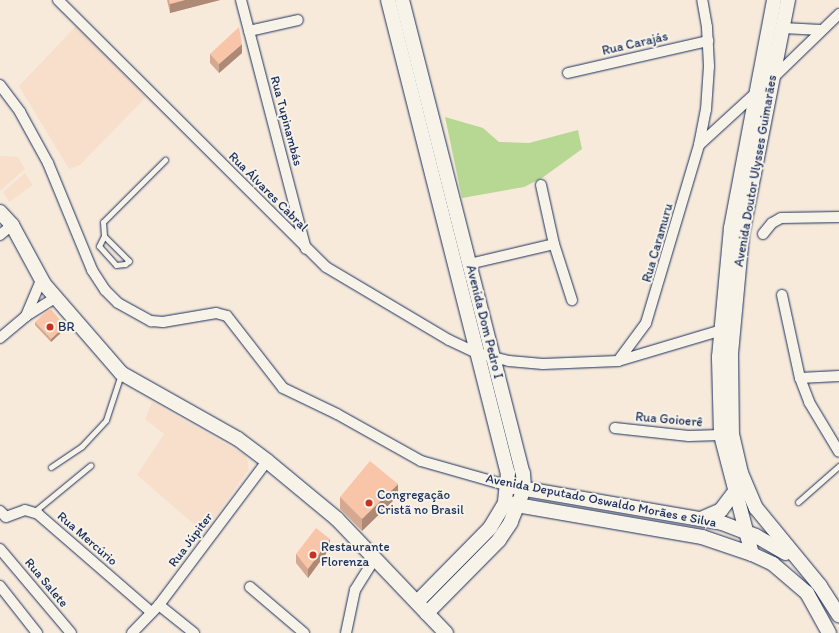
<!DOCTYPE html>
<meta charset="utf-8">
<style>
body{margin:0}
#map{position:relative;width:839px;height:633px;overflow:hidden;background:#f7eadb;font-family:Itim,sans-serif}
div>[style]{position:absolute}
.built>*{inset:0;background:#f7dfcc}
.green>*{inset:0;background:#b6d892}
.roads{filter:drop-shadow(0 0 1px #1b2f5e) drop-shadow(0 0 1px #1b2f5e)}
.lane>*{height:5px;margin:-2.5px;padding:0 2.5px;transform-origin:2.5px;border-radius:2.5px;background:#f7f3e8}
.street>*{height:10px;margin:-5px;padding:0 5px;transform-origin:5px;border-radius:5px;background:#f7f3e8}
.secondary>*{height:14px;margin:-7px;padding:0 7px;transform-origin:7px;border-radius:7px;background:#f7f3e8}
.wall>*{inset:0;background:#d5a991}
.shaded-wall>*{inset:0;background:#ae8a76}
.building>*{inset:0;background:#f8c5a9}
.dots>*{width:11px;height:11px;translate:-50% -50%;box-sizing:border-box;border:2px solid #f7f3e8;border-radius:50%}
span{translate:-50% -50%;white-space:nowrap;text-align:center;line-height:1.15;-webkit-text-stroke:4px #f7f3e8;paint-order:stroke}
.street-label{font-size:13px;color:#1b2f5e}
.poi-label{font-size:13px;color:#1b2f5e}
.left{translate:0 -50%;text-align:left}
</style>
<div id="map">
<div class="built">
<i style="clip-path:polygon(76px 26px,146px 97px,80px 165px,69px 169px,19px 86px)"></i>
<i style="clip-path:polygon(0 156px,18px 157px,25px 169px,0 191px)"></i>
<i style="clip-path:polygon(25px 173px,33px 185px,9px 202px,3px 192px)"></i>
<i style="clip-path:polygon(152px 402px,245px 455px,248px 462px,249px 469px,204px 533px,137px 475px,164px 434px,145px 419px)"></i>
</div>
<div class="green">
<i style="clip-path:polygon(445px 117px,483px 128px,499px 142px,529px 143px,578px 130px,582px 149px,542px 178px,524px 187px,462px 198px)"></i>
</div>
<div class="roads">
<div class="lane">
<i style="left:104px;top:236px;width:11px;rotate:117deg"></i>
<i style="left:99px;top:246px;width:25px;rotate:48deg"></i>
<i style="left:116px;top:265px;width:9px;rotate:-6deg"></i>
<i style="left:125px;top:264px;width:5px;rotate:-37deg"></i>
<i style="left:129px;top:261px;width:35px;rotate:-135deg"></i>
<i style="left:104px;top:236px;width:14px;rotate:-94deg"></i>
<i style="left:103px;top:222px;width:88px;rotate:-45deg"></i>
<i style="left:51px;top:467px;width:37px;rotate:-34deg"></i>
<i style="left:82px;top:446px;width:35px;rotate:-47deg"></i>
<i style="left:106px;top:420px;width:48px;rotate:-71.9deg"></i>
<i style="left:798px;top:502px;width:55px;rotate:-41.3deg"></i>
<i style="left:35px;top:511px;width:72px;rotate:-39.4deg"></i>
</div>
<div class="street">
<i style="left:58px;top:0;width:378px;rotate:44.9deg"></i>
<i style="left:326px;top:267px;width:143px;rotate:30.7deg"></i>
<i style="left:449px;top:340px;width:31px;rotate:25deg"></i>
<i style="left:477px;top:353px;width:33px;rotate:14deg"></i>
<i style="left:509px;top:361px;width:34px;rotate:5deg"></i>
<i style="left:543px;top:364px;width:75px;rotate:-2.3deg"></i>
<i style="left:618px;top:361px;width:47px;rotate:-53.6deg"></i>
<i style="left:646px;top:323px;width:186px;rotate:-73.4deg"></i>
<i style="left:699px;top:145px;width:36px;rotate:-79deg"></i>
<i style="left:706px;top:110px;width:44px;rotate:-86.1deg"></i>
<i style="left:709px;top:66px;width:39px;rotate:-93deg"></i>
<i style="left:707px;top:27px;width:27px;rotate:-100deg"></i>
<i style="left:241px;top:0;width:257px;rotate:75.4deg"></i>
<i style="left:783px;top:28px;width:38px;rotate:3deg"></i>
<i style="left:249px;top:31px;width:50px;rotate:-12.7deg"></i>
<i style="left:568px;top:73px;width:144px;rotate:-12.9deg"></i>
<i style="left:773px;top:78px;width:92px;rotate:-44.1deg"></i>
<i style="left:0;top:85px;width:34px;rotate:53deg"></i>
<i style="left:20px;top:112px;width:58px;rotate:61.2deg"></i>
<i style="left:48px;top:163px;width:116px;rotate:67.6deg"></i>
<i style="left:92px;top:270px;width:24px;rotate:57deg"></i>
<i style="left:105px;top:290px;width:18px;rotate:45deg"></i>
<i style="left:118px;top:303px;width:38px;rotate:29deg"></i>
<i style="left:151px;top:321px;width:12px;rotate:5deg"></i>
<i style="left:163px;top:322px;width:54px;rotate:-9.6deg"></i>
<i style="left:216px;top:313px;width:11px;rotate:15deg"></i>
<i style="left:227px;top:316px;width:91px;rotate:52.1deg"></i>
<i style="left:283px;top:388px;width:60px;rotate:25.7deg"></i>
<i style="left:337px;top:414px;width:96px;rotate:29.2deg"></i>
<i style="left:421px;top:461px;width:91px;rotate:15.9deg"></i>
<i style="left:699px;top:145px;width:80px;rotate:-42.5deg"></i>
<i style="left:541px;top:185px;width:60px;rotate:77.6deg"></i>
<i style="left:554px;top:244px;width:59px;rotate:72.2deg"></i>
<i style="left:763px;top:234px;width:14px;rotate:-51deg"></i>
<i style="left:772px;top:223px;width:10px;rotate:-29deg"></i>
<i style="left:781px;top:218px;width:58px;rotate:-1deg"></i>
<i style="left:0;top:235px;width:16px;rotate:-40deg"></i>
<i style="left:469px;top:264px;width:87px;rotate:-13.2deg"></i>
<i style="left:782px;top:295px;width:85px;rotate:77.8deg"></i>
<i style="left:800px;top:378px;width:26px;rotate:69deg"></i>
<i style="left:809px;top:402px;width:58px;rotate:59deg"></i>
<i style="left:26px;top:316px;width:41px;rotate:-67.2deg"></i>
<i style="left:0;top:338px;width:34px;rotate:-40deg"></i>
<i style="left:26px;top:316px;width:34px;rotate:-32deg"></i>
<i style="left:618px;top:361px;width:109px;rotate:-16.6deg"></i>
<i style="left:800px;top:378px;width:39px;rotate:-3deg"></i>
<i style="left:615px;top:428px;width:74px;rotate:6.2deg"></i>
<i style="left:689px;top:436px;width:32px;rotate:-2deg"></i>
<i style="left:0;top:511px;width:8px;rotate:45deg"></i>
<i style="left:6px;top:517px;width:20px;rotate:-20deg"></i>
<i style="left:25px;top:510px;width:14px;rotate:17deg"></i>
<i style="left:38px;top:514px;width:150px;rotate:40.9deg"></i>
<i style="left:0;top:549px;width:110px;rotate:49.8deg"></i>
<i style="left:0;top:586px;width:60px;rotate:51.8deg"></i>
<i style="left:250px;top:587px;width:71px;rotate:40.4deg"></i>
<i style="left:159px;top:605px;width:45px;rotate:38.7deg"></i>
<i style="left:132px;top:633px;width:39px;rotate:-46deg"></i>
<i style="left:159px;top:605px;width:180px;rotate:-53.1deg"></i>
<i style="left:346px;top:633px;width:44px;rotate:-78.2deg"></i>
<i style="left:355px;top:590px;width:38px;rotate:-58deg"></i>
</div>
<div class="secondary">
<i style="left:388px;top:0;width:488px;rotate:75.8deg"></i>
<i style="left:508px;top:473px;width:30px;rotate:96deg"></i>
<i style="left:505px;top:503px;width:29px;rotate:121deg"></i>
<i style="left:490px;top:528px;width:104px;rotate:134.6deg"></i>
<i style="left:402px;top:0;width:488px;rotate:75.7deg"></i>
<i style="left:523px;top:473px;width:16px;rotate:86deg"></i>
<i style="left:524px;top:489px;width:35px;rotate:112deg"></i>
<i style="left:511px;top:522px;width:22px;rotate:124deg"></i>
<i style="left:499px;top:540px;width:103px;rotate:134.6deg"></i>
<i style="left:788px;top:0;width:239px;rotate:101.1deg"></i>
<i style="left:742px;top:235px;width:120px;rotate:95.3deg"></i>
<i style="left:731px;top:354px;width:80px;rotate:89.3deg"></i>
<i style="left:732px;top:434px;width:40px;rotate:77deg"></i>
<i style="left:741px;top:473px;width:38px;rotate:67deg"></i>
<i style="left:756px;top:508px;width:101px;rotate:50.6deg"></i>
<i style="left:820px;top:586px;width:35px;rotate:57deg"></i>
<i style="left:0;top:212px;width:18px;rotate:47deg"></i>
<i style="left:12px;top:225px;width:67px;rotate:61.5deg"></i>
<i style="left:44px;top:284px;width:118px;rotate:49.1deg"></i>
<i style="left:121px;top:373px;width:134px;rotate:29.4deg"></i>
<i style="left:238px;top:439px;width:36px;rotate:37deg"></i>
<i style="left:267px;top:461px;width:91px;rotate:39.6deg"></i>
<i style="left:337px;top:519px;width:158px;rotate:46.3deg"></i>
<i style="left:514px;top:487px;width:211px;rotate:9.8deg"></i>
<i style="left:722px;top:523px;width:36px;rotate:21deg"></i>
<i style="left:756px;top:536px;width:34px;rotate:30deg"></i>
<i style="left:511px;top:504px;width:194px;rotate:9.8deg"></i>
<i style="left:702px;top:537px;width:53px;rotate:18.8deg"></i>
<i style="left:752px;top:554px;width:23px;rotate:25deg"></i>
<i style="left:773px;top:564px;width:45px;rotate:40.5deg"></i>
<i style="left:807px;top:593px;width:46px;rotate:61.2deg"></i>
<i style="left:701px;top:519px;width:22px;rotate:-24deg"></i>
<i style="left:721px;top:510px;width:21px;rotate:-53deg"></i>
<i style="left:752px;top:554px;width:123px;rotate:-104.6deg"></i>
<i style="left:721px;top:435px;width:78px;rotate:-91.5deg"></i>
<i style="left:719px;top:357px;width:130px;rotate:-84.7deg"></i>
<i style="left:731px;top:228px;width:232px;rotate:-79.3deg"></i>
</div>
</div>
<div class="wall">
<i style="clip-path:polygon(167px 0,220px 0,170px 13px)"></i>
<i style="clip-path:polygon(242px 53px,219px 73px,210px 63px,210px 54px)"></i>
<i style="clip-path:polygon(35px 322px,65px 329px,51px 342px,35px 325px)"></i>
<i style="clip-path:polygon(398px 496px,362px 531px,340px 509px,340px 497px)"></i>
<i style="clip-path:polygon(330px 548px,308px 578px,296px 563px,296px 554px)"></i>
</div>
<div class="shaded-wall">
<i style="clip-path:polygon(185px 0,220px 0,170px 13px,170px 4px)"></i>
<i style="clip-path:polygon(242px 44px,242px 53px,219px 73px,219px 64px)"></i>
<i style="clip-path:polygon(65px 326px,65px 329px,51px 342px,51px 339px)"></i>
<i style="clip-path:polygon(398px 484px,398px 496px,362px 531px,362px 519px)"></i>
<i style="clip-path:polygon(330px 539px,330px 548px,308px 578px,308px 569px)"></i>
</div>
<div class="building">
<i style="clip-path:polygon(169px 0,185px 0,170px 4px)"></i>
<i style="clip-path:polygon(239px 27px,242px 44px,219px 64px,210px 54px)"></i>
<i style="clip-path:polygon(50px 308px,65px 326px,51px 339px,35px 322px)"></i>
<i style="clip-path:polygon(370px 461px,398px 484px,362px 519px,340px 497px)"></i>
<i style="clip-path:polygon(316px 528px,330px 539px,308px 569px,296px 554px)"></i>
</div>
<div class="dots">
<i style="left:50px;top:327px;background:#c8321e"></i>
<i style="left:369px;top:503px;background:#c8321e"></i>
<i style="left:313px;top:555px;background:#c8321e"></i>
</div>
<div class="street-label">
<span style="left:635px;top:44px;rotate:-13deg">Rua Carajás</span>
<span style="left:286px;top:121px;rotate:75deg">Rua Tupinambás</span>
<span style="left:756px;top:171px;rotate:-80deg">Avenida Doutor Ulysses Guimarães</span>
<span style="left:268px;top:192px;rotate:45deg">Rua Álvares Cabral</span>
<span style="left:658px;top:243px;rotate:-74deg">Rua Caramuru</span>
<span style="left:484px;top:322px;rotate:76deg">Avenida Dom Pedro I</span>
<span style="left:669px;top:420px;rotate:5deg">Rua Goioerê</span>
<span style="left:601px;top:501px;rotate:11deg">Avenida Deputado Oswaldo Morães e Silva</span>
<span style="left:87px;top:539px;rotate:41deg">Rua Mercúrio</span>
<span style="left:191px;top:540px;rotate:-53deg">Rua Júpiter</span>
<span style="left:46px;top:583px;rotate:50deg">Rua Salete</span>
</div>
<div class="poi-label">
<span class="left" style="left:58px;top:327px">BR</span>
<span class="left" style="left:377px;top:503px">Congregação<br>Cristã no Brasil</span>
<span class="left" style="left:321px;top:555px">Restaurante<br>Florenza</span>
</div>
</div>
